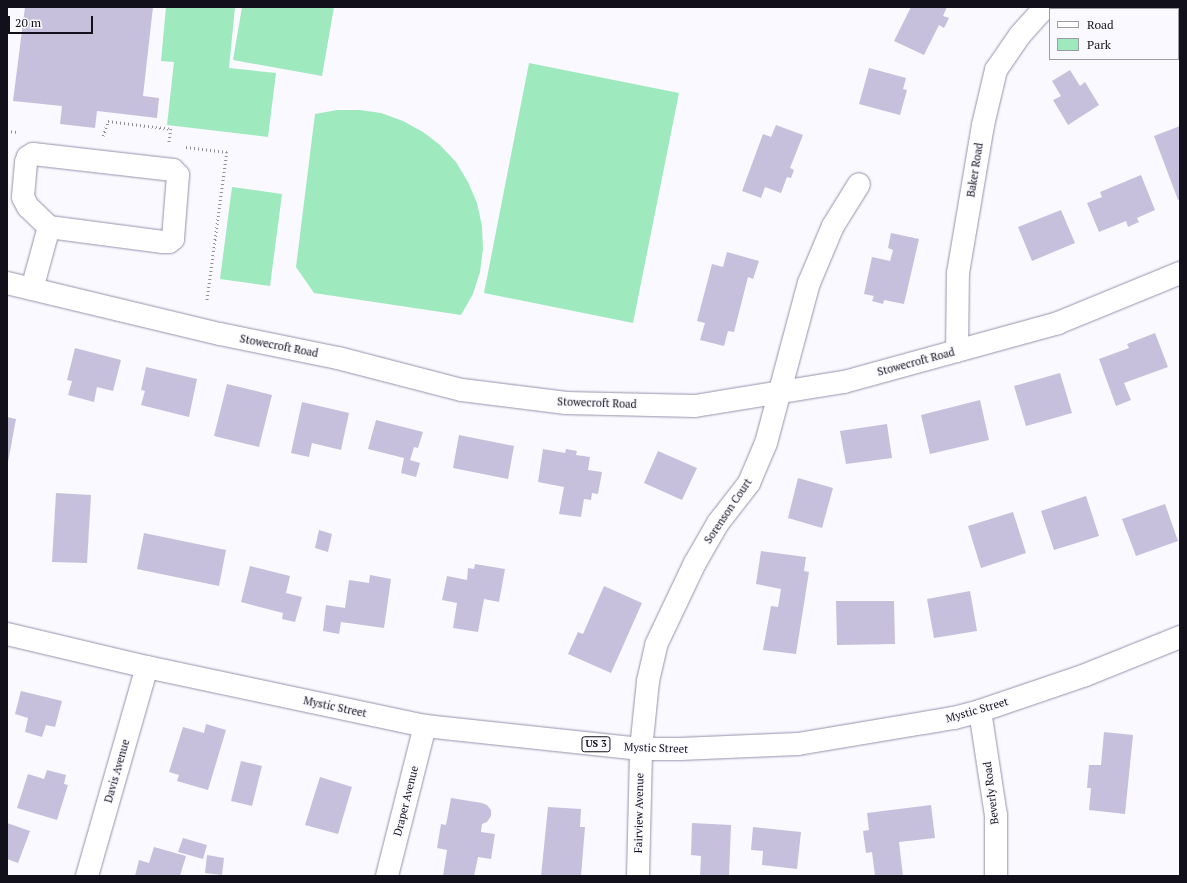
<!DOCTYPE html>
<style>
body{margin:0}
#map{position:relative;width:1187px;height:883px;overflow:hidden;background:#faf9ff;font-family:"PT Serif",serif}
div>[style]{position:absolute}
.green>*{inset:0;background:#9fe9bf}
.building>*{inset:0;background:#c6c0dd}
.path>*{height:2.5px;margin-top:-1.25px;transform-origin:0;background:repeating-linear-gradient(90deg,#919098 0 1px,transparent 0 4px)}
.roads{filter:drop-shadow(0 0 1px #9691ac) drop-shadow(0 0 1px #9691ac)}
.minor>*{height:22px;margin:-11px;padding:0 11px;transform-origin:11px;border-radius:11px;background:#fff}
.highway>*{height:22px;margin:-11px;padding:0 11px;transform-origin:11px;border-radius:11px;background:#fff}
span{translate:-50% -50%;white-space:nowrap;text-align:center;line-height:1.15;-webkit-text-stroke:3px #faf9ff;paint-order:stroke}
.shield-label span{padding:1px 3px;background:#faf9ff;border:1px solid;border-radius:3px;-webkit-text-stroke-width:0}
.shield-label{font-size:10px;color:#12101a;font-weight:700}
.street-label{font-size:11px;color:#12101a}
.frame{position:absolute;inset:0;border:8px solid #12101a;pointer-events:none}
.legend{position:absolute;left:1049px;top:8px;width:130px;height:52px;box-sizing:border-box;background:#faf9ff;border:1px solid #9d9ca3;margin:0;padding:5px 7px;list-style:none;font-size:12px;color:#12101a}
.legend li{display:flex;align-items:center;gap:8px;height:20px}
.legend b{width:20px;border:1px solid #9d9ca3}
.scale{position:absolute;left:8px;top:16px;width:85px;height:18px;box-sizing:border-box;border:2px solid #12101a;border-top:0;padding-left:5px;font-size:12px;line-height:14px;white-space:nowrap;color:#12101a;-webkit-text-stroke:3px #faf9ff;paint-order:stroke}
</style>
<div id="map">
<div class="green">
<i style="clip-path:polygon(166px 7px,235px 7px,229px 68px,276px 73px,268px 137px,167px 125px,174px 62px,161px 61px)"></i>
<i style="clip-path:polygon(242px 7px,334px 7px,322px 76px,233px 60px)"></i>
<i style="clip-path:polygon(529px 63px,679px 93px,633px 323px,484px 293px)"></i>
<i style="clip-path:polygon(337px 110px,360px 110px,381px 113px,403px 121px,423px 132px,440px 145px,456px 162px,468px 182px,477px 203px,482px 226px,483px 249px,480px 272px,473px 294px,461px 315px,314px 293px,296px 267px,315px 114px)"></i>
<i style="clip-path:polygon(232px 187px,282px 194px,270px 286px,220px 279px)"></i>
</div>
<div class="building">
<i style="clip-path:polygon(25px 7px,153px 7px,143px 96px,159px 98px,157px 118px,97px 111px,95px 128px,60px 124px,62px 106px,13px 101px)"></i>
<i style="clip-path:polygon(911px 7px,947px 7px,943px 16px,949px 18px,944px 28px,939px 25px,924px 55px,894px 41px)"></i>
<i style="clip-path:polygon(1151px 7px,1175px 7px,1176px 9px,1146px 9px)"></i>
<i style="clip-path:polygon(869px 68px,906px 78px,903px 89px,907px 90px,900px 115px,859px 104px)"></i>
<i style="clip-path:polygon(1070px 70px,1080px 86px,1085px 82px,1099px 105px,1068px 125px,1053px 100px,1061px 96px,1052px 81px)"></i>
<i style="clip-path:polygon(776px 125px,803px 135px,790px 168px,794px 170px,791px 178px,787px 177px,781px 193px,765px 187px,761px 198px,742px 191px,763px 134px,771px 137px)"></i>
<i style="clip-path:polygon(1180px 126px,1180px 199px,1178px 200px,1154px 136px)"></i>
<i style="clip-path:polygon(1141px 175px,1155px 210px,1137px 218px,1139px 222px,1128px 227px,1126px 221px,1099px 232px,1087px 203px,1102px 197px,1100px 192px)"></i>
<i style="clip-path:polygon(1061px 210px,1075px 243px,1032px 261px,1018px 227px)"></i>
<i style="clip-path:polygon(891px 233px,919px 239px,904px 304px,884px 300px,883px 304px,872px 301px,874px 296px,864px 294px,872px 257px,890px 261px,893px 250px,888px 248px)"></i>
<i style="clip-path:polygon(727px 252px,759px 261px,753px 279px,748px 277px,734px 332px,728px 331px,724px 346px,700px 340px,705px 323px,697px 321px,712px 264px,723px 267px)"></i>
<i style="clip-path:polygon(1155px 333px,1168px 367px,1124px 383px,1131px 400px,1116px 406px,1099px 359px,1129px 348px,1127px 344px)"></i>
<i style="clip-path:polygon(75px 348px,121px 360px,113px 391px,97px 387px,94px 402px,68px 395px,72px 381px,67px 380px)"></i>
<i style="clip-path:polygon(146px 367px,197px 379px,189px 417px,141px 405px,145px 391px,141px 390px)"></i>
<i style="clip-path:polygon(1060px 373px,1072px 413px,1026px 426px,1014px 386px)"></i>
<i style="clip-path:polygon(227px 384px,272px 395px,259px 447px,214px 436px)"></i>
<i style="clip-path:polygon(980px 400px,989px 440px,930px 454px,921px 415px)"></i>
<i style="clip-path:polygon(302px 402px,349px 413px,341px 450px,312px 443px,309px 457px,291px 453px)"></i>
<i style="clip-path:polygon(7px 417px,16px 419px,8px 462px,7px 462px)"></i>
<i style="clip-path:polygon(376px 420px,423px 432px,418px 448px,414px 447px,410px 460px,420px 463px,416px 477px,401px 473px,404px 458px,368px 449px)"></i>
<i style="clip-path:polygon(887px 424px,892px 458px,846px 464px,840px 431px)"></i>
<i style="clip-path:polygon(459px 435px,514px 446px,508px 479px,453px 468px)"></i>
<i style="clip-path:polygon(543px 449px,565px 453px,566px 449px,577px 451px,576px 455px,590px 457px,588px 470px,602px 472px,598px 494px,592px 493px,591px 500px,584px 499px,581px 517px,559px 514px,564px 487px,538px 482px)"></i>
<i style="clip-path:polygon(658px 451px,697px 468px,682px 500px,644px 483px)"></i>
<i style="clip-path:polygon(798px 478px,833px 488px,822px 528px,788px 518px)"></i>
<i style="clip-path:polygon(56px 493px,91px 495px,87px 563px,52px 562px)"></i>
<i style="clip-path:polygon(1086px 496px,1099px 536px,1054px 550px,1041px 511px)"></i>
<i style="clip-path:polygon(1165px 504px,1178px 541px,1136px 556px,1122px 519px)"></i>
<i style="clip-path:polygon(1013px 512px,1026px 553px,981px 568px,968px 526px)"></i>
<i style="clip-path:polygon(319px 530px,332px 534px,328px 552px,315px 548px)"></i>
<i style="clip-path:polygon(144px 533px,226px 550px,219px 586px,137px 569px)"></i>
<i style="clip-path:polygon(761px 551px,806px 557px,804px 571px,809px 572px,796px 654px,763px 650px,771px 606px,778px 607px,781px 589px,756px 584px)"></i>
<i style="clip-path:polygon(475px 564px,505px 569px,499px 602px,484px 599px,478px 632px,453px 628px,457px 603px,442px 600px,447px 576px,467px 580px,468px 568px,474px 569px)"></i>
<i style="clip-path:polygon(250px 566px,290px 576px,286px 593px,302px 597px,295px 622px,282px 619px,283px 613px,241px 602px)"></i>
<i style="clip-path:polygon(370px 575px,391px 579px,384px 628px,341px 622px,339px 634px,323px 631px,326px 605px,345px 608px,349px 580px,369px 583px)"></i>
<i style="clip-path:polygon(604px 586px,642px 603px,611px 673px,568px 654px,578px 632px,583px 634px)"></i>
<i style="clip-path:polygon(970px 591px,977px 631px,934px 638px,927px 599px)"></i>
<i style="clip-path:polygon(836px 601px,894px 601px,895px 644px,837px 645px)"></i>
<i style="clip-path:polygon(21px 691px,62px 701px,55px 727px,46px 725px,42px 737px,25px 732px,28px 718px,15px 714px)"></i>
<i style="clip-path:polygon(206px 724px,226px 730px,208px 790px,177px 781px,179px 775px,169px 772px,183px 727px,204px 733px)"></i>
<i style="clip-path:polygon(1104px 732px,1133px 735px,1125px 814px,1089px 810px,1091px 788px,1087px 788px,1089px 765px,1101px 765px)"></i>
<i style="clip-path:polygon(241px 761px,262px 766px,252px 806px,231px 801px)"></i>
<i style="clip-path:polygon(47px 770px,66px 775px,64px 784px,68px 785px,57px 820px,17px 808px,28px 774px,44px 779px)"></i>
<i style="clip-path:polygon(320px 777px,352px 787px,338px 834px,305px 825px)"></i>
<i style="clip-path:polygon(451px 798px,482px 803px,487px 805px,491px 810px,491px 816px,487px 822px,482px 824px,481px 832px,495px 834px,491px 859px,478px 857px,474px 876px,443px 876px,447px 850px,437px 848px,441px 824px,446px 825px)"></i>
<i style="clip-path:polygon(931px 805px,935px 838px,899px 842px,903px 876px,875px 876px,872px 852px,866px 853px,863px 831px,869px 830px,867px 813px)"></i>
<i style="clip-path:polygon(548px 807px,581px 809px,580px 827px,585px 827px,581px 876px,541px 876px)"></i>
<i style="clip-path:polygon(7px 823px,30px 831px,18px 863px,7px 859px)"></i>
<i style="clip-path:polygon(692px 823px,731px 825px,729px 876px,700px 876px,701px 856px,691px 855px)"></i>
<i style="clip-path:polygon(753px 827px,801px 832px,797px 869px,762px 865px,763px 851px,751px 850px)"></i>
<i style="clip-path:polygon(183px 838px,207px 845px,203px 859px,178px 852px)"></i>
<i style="clip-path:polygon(154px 847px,186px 856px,180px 876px,135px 876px,139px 860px,149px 863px)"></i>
<i style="clip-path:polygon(207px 855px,224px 858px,222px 875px,205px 873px)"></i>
</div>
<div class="path">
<i style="left:7px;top:131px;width:11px;rotate:5deg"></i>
<i style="left:103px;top:136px;width:16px;rotate:-72deg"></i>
<i style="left:108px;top:121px;width:64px;rotate:7.2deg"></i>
<i style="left:171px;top:129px;width:15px;rotate:98deg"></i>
<i style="left:186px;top:147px;width:41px;rotate:7deg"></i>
<i style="left:227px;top:152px;width:150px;rotate:97.6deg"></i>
</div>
<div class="roads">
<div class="minor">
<i style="left:33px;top:154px;width:141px;rotate:6.5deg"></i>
<i style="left:173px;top:170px;width:7px;rotate:45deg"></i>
<i style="left:178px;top:175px;width:64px;rotate:94.5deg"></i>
<i style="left:173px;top:239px;width:5px;rotate:143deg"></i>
<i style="left:169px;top:242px;width:6px;rotate:180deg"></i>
<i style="left:163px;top:242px;width:115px;rotate:-172.5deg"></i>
<i style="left:49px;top:227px;width:29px;rotate:-136deg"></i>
<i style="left:28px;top:207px;width:11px;rotate:-117deg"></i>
<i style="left:23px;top:197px;width:35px;rotate:-85deg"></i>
<i style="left:26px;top:162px;width:5px;rotate:-68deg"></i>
<i style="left:28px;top:157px;width:6px;rotate:-31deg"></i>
<i style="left:7px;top:283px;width:219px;rotate:13.5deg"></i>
<i style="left:220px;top:334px;width:120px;rotate:11.5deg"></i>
<i style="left:338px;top:358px;width:128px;rotate:14.5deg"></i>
<i style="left:462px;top:390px;width:105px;rotate:7.1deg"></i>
<i style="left:566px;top:403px;width:129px;rotate:1.3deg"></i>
<i style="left:695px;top:406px;width:151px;rotate:-9.2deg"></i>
<i style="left:844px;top:382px;width:222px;rotate:-15.4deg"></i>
<i style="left:1058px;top:323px;width:132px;rotate:-22.3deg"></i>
<i style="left:32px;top:289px;width:64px;rotate:-74.7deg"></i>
<i style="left:957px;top:351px;width:78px;rotate:-89.3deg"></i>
<i style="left:958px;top:273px;width:150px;rotate:-80.4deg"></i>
<i style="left:983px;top:125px;width:57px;rotate:-76.7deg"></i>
<i style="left:996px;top:70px;width:42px;rotate:-55.6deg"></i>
<i style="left:1020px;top:35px;width:38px;rotate:-48deg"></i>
<i style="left:980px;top:711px;width:105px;rotate:81.3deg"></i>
<i style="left:996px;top:815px;width:61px;rotate:90deg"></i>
<i style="left:87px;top:876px;width:217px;rotate:-74deg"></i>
<i style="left:387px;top:876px;width:155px;rotate:-75.8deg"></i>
<i style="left:638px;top:876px;width:127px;rotate:-88.6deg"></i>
<i style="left:641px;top:749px;width:68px;rotate:-84.1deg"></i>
<i style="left:648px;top:681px;width:37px;rotate:-77deg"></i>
<i style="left:656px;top:645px;width:91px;rotate:-64.6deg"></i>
<i style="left:695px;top:563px;width:46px;rotate:-60.1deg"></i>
<i style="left:718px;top:523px;width:51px;rotate:-52.2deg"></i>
<i style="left:749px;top:483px;width:43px;rotate:-67deg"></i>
<i style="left:766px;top:443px;width:166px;rotate:-75deg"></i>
<i style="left:809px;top:283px;width:62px;rotate:-67.2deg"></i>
<i style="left:833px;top:226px;width:49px;rotate:-58.2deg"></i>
</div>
<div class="highway">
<i style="left:7px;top:634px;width:144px;rotate:13.3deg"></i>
<i style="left:147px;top:667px;width:284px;rotate:12deg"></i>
<i style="left:425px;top:726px;width:217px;rotate:6.1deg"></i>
<i style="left:641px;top:749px;width:39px"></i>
<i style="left:680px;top:749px;width:118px;rotate:-2.4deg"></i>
<i style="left:798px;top:744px;width:158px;rotate:-9.5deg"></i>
<i style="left:954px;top:718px;width:27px;rotate:-15deg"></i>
<i style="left:980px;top:711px;width:109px;rotate:-18.8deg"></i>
<i style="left:1083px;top:676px;width:105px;rotate:-21.9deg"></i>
</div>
</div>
<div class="shield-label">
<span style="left:596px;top:744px">US 3</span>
</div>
<div class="street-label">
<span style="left:975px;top:170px;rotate:-81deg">Baker Road</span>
<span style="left:279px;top:346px;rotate:11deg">Stowecroft Road</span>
<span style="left:916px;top:362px;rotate:-15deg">Stowecroft Road</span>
<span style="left:597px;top:403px;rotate:2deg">Stowecroft Road</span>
<span style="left:728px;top:511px;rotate:-56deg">Sorenson Court</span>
<span style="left:335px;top:707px;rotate:12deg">Mystic Street</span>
<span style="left:977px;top:710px;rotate:-16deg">Mystic Street</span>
<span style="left:656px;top:748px;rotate:2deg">Mystic Street</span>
<span style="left:117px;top:771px;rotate:-74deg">Davis Avenue</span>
<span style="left:991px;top:793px;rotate:-97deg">Beverly Road</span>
<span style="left:406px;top:801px;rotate:-76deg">Draper Avenue</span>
<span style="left:639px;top:813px;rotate:-89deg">Fairview Avenue</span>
</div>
<div class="frame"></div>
<ul class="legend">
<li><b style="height:5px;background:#fff"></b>Road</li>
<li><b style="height:11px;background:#9fe9bf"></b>Park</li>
</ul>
<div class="scale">20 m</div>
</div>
